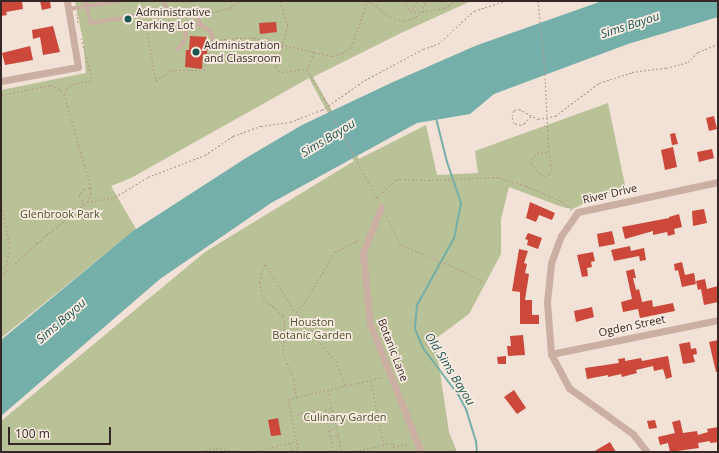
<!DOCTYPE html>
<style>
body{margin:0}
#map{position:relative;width:719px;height:453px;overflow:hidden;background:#f2e1d6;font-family:"Open Sans",sans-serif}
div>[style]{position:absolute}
.green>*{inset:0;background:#b9c196}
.water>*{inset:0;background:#74b0a9}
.stream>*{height:2px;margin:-1px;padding:0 1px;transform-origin:1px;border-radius:1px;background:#74b0a9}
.building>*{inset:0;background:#cb483b}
.path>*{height:1px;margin-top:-0.5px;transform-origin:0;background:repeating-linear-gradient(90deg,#b6988c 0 2px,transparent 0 4px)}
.service>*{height:3.5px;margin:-1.75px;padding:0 1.75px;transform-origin:1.75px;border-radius:1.75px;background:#caafa2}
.minor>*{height:7px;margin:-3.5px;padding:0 3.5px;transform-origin:3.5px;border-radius:3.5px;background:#caafa2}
.path-bridge>*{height:1px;margin-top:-0.5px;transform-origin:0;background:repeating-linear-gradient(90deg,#b6988c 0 2px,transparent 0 4px)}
.dots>*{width:11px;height:11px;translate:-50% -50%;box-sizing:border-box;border:2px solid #faece3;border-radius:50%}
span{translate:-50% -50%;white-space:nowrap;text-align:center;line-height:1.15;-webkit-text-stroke:3.5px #faece3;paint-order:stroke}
.poi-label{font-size:11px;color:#342725}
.left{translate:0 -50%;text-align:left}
.street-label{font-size:11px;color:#342725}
.park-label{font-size:11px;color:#4a5328}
.water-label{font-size:12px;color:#195752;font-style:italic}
.frame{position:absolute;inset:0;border:2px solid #342725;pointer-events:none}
.scale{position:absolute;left:8px;top:427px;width:103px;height:18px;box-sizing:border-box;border:2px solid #342725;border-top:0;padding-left:5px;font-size:12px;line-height:14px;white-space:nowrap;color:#342725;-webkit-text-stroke:3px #faece3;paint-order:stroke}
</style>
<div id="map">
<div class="green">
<i style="clip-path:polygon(75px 1px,471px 1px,401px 33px,313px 77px,359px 159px,426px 125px,437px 175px,478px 173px,475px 151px,608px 103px,626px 190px,592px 199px,573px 209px,562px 207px,509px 187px,501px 219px,501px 254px,469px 314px,435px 339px,449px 432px,457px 452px,1px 452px,1px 421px,205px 252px,354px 161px,309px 78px,131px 178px,111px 186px,136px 229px,1px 338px,1px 90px,86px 73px,83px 41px)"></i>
</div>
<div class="water">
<i style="clip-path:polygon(602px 1px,718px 1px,718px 17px,628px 44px,494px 94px,470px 114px,417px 123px,271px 203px,160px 279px,1px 416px,1px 340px,133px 231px,246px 158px,302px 125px,393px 82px,475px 46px)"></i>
</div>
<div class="stream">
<i style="left:436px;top:118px;width:45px;rotate:76deg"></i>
<i style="left:447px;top:162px;width:43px;rotate:71.1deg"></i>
<i style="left:461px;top:203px;width:36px;rotate:101deg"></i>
<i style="left:454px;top:238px;width:77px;rotate:118.9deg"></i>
<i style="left:417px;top:305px;width:24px;rotate:95deg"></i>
<i style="left:415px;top:329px;width:21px;rotate:67deg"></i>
<i style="left:423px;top:348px;width:60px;rotate:53.1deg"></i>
<i style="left:459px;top:396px;width:15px;rotate:62deg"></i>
<i style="left:466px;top:409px;width:34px;rotate:73deg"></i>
<i style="left:476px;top:441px;width:11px;rotate:85deg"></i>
</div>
<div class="building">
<i style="clip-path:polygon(1px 1px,22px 1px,23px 9px,6px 12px,7px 15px,1px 16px)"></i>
<i style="clip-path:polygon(40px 1px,50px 1px,51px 8px,42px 10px)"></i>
<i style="clip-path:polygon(276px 22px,277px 32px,260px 34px,259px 23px)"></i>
<i style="clip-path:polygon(53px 26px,60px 52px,43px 55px,40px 37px,33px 39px,32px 30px)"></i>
<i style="clip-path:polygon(190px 36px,208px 37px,207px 54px,203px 54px,202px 69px,185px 67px,186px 50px,189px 50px)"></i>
<i style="clip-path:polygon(30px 46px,33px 60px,5px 65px,2px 53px)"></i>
<i style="clip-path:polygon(714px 116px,717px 129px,709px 131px,706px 118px)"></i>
<i style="clip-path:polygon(675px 133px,678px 144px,672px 145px,670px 134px)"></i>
<i style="clip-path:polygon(673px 147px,677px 167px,665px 170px,661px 150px)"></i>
<i style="clip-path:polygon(712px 149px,714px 158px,699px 162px,697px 152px)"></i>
<i style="clip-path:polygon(530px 202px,555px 213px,552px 220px,539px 215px,536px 222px,526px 218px)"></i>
<i style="clip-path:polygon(704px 209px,707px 223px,693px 226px,692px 211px)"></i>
<i style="clip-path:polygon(679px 214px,682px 227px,674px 229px,675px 234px,668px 236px,667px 232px,653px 235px,653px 231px,625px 239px,622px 227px,669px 218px,669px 217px)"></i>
<i style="clip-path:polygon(612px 231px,615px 244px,599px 247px,597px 234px)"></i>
<i style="clip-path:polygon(528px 233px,542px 238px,538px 249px,527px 245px,528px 240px,525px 239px)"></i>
<i style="clip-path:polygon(630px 246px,631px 251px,644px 248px,646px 260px,640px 261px,639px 256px,614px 261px,611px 250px)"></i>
<i style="clip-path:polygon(519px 249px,528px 251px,524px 263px,527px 264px,525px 273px,529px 274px,525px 300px,532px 300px,532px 315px,539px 315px,539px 324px,520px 324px,520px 292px,512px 291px)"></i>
<i style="clip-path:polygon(593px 252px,595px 261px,591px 262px,592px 267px,587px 268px,588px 276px,582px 277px,577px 255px)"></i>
<i style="clip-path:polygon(682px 262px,685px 275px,694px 273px,696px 284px,682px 287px,678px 270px,675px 271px,674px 264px)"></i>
<i style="clip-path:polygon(634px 269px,636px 278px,633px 278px,636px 290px,639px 289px,642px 302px,652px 300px,653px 307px,673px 303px,675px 311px,640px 318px,638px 309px,623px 312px,621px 302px,632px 299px,626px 271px)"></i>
<i style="clip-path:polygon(705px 279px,707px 289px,718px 286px,718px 302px,704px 305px,701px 289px,698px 290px,696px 281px)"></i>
<i style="clip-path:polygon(592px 307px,594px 317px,576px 322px,574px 311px)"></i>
<i style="clip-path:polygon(523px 335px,525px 355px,508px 356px,507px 346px,511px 346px,510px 336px)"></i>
<i style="clip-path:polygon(718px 340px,718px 372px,716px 372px,709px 342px)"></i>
<i style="clip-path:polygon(690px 342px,691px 349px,696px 348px,697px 354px,693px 355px,695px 362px,683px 364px,679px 344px)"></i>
<i style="clip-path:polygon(506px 356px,506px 364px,498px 364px,497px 357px)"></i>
<i style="clip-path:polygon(668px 356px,672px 377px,666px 379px,663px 369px,654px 371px,653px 366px,636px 370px,637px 373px,622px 377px,621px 374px,608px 377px,608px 375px,587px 379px,585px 368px,619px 363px,618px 359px,625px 358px,625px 361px,641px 358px,642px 361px)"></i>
<i style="clip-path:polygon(514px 390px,526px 408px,517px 414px,504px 397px)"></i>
<i style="clip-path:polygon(278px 418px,281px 435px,271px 436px,268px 420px)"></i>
<i style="clip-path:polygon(655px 420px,657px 428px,649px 429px,647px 421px)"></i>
<i style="clip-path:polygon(680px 420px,683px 433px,697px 431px,698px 435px,708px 432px,707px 429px,718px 427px,718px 442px,710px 443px,710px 441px,698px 443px,699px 448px,670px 452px,668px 443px,660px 445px,658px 437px,675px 433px,672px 422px)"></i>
<i style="clip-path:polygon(610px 442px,616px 452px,593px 452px)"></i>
</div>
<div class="path">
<i style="left:190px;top:1px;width:9px;rotate:49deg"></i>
<i style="left:280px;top:1px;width:26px;rotate:72deg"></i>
<i style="left:288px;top:26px;width:43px;rotate:106.3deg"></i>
<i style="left:276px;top:67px;width:4px;rotate:63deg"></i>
<i style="left:278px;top:71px;width:4px;rotate:14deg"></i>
<i style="left:282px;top:72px;width:24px;rotate:-7deg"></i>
<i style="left:369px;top:1px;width:26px;rotate:37deg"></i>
<i style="left:390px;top:17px;width:15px;rotate:16deg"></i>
<i style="left:404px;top:21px;width:13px;rotate:-18deg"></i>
<i style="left:416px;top:17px;width:8px;rotate:-40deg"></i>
<i style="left:422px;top:12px;width:23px;rotate:-10deg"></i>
<i style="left:445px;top:8px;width:12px;rotate:-35deg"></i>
<i style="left:404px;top:1px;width:12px;rotate:59deg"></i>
<i style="left:410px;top:11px;width:12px;rotate:5deg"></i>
<i style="left:422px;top:12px;width:11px;rotate:-75deg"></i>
<i style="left:538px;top:1px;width:57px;rotate:84deg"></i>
<i style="left:544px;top:58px;width:94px;rotate:87deg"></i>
<i style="left:549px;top:152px;width:15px;rotate:79deg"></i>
<i style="left:552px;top:167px;width:7px;rotate:106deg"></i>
<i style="left:550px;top:174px;width:5px;rotate:158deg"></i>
<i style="left:545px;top:176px;width:5px;rotate:-158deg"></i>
<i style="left:540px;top:174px;width:14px;rotate:-129deg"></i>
<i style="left:531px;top:163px;width:4px;rotate:-76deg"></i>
<i style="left:532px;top:159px;width:8px;rotate:-50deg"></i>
<i style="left:537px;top:153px;width:12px;rotate:-5deg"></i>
<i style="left:377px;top:5px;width:4px;rotate:-63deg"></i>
<i style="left:412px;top:10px;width:10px;rotate:-61deg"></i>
<i style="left:77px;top:13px;width:10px;rotate:84deg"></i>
<i style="left:204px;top:14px;width:27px;rotate:-13deg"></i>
<i style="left:230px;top:8px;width:12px;rotate:-35deg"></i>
<i style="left:145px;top:21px;width:61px;rotate:79.6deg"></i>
<i style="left:156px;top:81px;width:19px;rotate:-36deg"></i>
<i style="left:171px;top:70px;width:33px"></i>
<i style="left:204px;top:70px;width:28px;rotate:-72deg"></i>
<i style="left:220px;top:39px;width:34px;rotate:-2deg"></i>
<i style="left:254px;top:38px;width:62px;rotate:13.1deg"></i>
<i style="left:314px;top:52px;width:18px;rotate:112deg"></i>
<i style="left:307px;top:69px;width:34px;rotate:60deg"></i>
<i style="left:314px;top:52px;width:18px;rotate:13deg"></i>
<i style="left:332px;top:56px;width:10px;rotate:-17deg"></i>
<i style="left:342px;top:53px;width:11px;rotate:-34deg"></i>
<i style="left:351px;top:47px;width:49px;rotate:-69.7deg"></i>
<i style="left:65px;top:93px;width:4px;rotate:-76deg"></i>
<i style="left:66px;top:89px;width:9px;rotate:-36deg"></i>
<i style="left:73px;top:84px;width:16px;rotate:-11deg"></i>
<i style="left:89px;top:81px;width:4px;rotate:-45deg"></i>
<i style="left:92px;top:78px;width:41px;rotate:-105.4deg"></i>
<i style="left:1px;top:95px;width:51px;rotate:-11.3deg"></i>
<i style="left:51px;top:85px;width:11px;rotate:27deg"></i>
<i style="left:61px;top:90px;width:5px;rotate:53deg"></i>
<i style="left:64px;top:94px;width:98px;rotate:74deg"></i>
<i style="left:91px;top:188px;width:5px;rotate:90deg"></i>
<i style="left:91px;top:193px;width:9px;rotate:111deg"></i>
<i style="left:531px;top:116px;width:9px;rotate:131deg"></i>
<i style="left:525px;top:123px;width:4px;rotate:153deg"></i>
<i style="left:521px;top:125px;width:7px;rotate:-164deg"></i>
<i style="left:514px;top:123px;width:7px;rotate:-106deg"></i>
<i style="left:512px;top:116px;width:6px;rotate:-72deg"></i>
<i style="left:514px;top:110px;width:5px;rotate:-11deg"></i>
<i style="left:519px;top:109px;width:21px;rotate:28deg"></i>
<i style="left:538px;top:119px;width:17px;rotate:-10deg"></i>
<i style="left:555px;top:116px;width:55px;rotate:-36.9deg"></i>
<i style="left:599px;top:83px;width:35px;rotate:-18deg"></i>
<i style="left:632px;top:72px;width:34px;rotate:-7deg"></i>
<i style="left:666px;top:68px;width:23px;rotate:-15deg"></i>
<i style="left:688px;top:62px;width:14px;rotate:-45deg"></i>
<i style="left:698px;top:52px;width:22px;rotate:-22deg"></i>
<i style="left:366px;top:178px;width:25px;rotate:61deg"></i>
<i style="left:377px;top:198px;width:25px;rotate:-45deg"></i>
<i style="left:395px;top:180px;width:5px;rotate:-11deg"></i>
<i style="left:400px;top:179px;width:28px;rotate:2deg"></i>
<i style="left:428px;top:180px;width:69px;rotate:-2.5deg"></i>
<i style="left:497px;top:177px;width:30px;rotate:17deg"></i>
<i style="left:526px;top:186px;width:38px;rotate:23deg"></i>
<i style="left:561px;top:201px;width:14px;rotate:39deg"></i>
<i style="left:1px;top:202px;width:47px;rotate:78.9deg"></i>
<i style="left:10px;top:248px;width:27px;rotate:103deg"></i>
<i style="left:84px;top:205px;width:10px;rotate:-119deg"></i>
<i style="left:79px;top:196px;width:3px;rotate:-72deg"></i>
<i style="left:80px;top:193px;width:6px;rotate:-45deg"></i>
<i style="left:84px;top:189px;width:6px;rotate:-9deg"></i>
<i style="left:386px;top:216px;width:31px;rotate:63deg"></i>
<i style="left:400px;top:244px;width:69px;rotate:23.2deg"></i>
<i style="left:463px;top:271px;width:23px;rotate:29deg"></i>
<i style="left:1px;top:277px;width:50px;rotate:-43.4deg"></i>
<i style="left:37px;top:243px;width:65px;rotate:-39.4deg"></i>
<i style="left:87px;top:202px;width:28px;rotate:-10deg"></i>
<i style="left:115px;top:197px;width:39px;rotate:-31deg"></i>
<i style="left:148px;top:177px;width:61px;rotate:-21.1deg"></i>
<i style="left:205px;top:155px;width:34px;rotate:-34deg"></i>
<i style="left:233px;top:136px;width:30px;rotate:-20deg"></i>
<i style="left:261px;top:126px;width:29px;rotate:-8deg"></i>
<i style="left:290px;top:122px;width:34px;rotate:-21deg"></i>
<i style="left:322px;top:110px;width:52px;rotate:-34.9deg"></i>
<i style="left:365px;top:80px;width:66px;rotate:-28.1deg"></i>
<i style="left:423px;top:49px;width:16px;rotate:-18deg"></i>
<i style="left:438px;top:44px;width:49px;rotate:-42.5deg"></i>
<i style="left:474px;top:11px;width:33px;rotate:-18deg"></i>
<i style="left:296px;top:312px;width:11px;rotate:-45deg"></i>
<i style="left:304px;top:304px;width:61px;rotate:-59.2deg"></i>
<i style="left:335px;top:252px;width:27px;rotate:-27deg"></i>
<i style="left:371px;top:381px;width:65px;rotate:78.5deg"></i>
<i style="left:328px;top:390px;width:64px;rotate:77.3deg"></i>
<i style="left:296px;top:397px;width:18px;rotate:-96deg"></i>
<i style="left:294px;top:379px;width:27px;rotate:-114deg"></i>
<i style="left:283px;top:354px;width:33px;rotate:-87deg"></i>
<i style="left:285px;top:321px;width:6px;rotate:-108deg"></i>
<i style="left:283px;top:315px;width:25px;rotate:-140deg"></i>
<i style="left:264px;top:299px;width:18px;rotate:-106deg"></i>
<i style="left:259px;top:282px;width:19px;rotate:-72deg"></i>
<i style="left:265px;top:264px;width:53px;rotate:58.1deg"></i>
<i style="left:293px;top:309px;width:20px;rotate:45deg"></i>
<i style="left:307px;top:323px;width:29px;rotate:56deg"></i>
<i style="left:323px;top:347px;width:19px;rotate:47deg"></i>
<i style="left:336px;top:361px;width:27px;rotate:70deg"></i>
<i style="left:325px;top:410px;width:7px;rotate:-16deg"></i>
<i style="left:298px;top:414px;width:15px;rotate:-16deg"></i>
<i style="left:312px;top:410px;width:2px;rotate:63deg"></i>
<i style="left:313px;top:412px;width:12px;rotate:-9deg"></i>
<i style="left:325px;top:410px;width:43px;rotate:79.2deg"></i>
<i style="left:329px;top:430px;width:7px;rotate:-16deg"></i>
<i style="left:331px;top:436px;width:7px;rotate:-8deg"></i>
<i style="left:290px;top:443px;width:7px;rotate:82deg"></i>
<i style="left:197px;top:452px;width:19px;rotate:-12deg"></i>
<i style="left:216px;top:448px;width:25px;rotate:9deg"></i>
<i style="left:253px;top:452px;width:44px;rotate:-14.3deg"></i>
<i style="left:284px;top:452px;width:14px;rotate:-12deg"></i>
<i style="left:299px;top:452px;width:54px;rotate:-101.7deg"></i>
<i style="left:288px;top:399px;width:98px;rotate:-13deg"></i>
<i style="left:351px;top:452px;width:43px;rotate:-12.1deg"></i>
<i style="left:393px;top:443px;width:4px;rotate:90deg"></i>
<i style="left:393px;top:447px;width:17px;rotate:-13deg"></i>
</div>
<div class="service">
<i style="left:86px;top:1px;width:23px;rotate:77deg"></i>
<i style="left:91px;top:23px;width:77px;rotate:-9deg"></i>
<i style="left:165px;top:1px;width:10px;rotate:79deg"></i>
<i style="left:167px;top:11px;width:7px;rotate:27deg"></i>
<i style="left:173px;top:14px;width:19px;rotate:-3deg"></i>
<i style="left:192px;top:13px;width:8px;rotate:30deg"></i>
<i style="left:199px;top:17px;width:7px;rotate:82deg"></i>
<i style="left:200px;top:24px;width:14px;rotate:36deg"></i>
<i style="left:211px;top:32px;width:8px;rotate:67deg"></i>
<i style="left:69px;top:9px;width:51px;rotate:-9.1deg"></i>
<i style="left:178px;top:49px;width:11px;rotate:-52deg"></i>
<i style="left:185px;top:40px;width:13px;rotate:-86deg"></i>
<i style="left:186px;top:27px;width:14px;rotate:-12deg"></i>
</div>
<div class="minor">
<i style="left:1px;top:81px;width:78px;rotate:-10.3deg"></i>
<i style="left:78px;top:67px;width:67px;rotate:-99.5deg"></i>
<i style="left:381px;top:207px;width:49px;rotate:111.4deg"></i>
<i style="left:363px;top:253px;width:71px;rotate:84.4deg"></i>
<i style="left:370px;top:324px;width:138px;rotate:68.3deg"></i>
<i style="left:551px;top:354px;width:170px;rotate:-11.5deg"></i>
<i style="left:647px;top:452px;width:23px;rotate:-128deg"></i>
<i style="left:633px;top:434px;width:79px;rotate:-144.3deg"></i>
<i style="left:569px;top:388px;width:38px;rotate:-118deg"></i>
<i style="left:551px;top:354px;width:52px;rotate:-94.4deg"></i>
<i style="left:547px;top:302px;width:39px;rotate:-84deg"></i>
<i style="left:551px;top:263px;width:29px;rotate:-70deg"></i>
<i style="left:561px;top:236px;width:29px;rotate:-55deg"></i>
<i style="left:578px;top:212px;width:143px;rotate:-12.1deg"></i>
</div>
<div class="path-bridge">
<i style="left:324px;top:98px;width:90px;rotate:62.3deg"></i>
</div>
<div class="dots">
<i style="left:128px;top:19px;background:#195752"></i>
<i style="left:196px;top:52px;background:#195752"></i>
</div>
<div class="poi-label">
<span class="left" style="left:136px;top:19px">Administrative<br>Parking Lot</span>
<span class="left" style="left:204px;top:52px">Administration<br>and Classroom</span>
</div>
<div class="street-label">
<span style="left:610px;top:194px;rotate:-13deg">River Drive</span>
<span style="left:632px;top:326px;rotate:-12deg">Ogden Street</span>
<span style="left:393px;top:350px;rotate:69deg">Botanic Lane</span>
</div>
<div class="park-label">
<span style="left:60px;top:214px">Glenbrook Park</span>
<span style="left:312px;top:329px">Houston<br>Botanic Garden</span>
<span style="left:345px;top:417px">Culinary Garden</span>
</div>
<div class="water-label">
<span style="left:630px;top:25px;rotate:-18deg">Sims Bayou</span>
<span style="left:328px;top:138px;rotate:-31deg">Sims Bayou</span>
<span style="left:61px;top:321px;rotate:-41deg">Sims Bayou</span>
<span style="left:450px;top:369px;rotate:58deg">Old Sims Bayou</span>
</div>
<div class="frame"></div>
<div class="scale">100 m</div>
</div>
